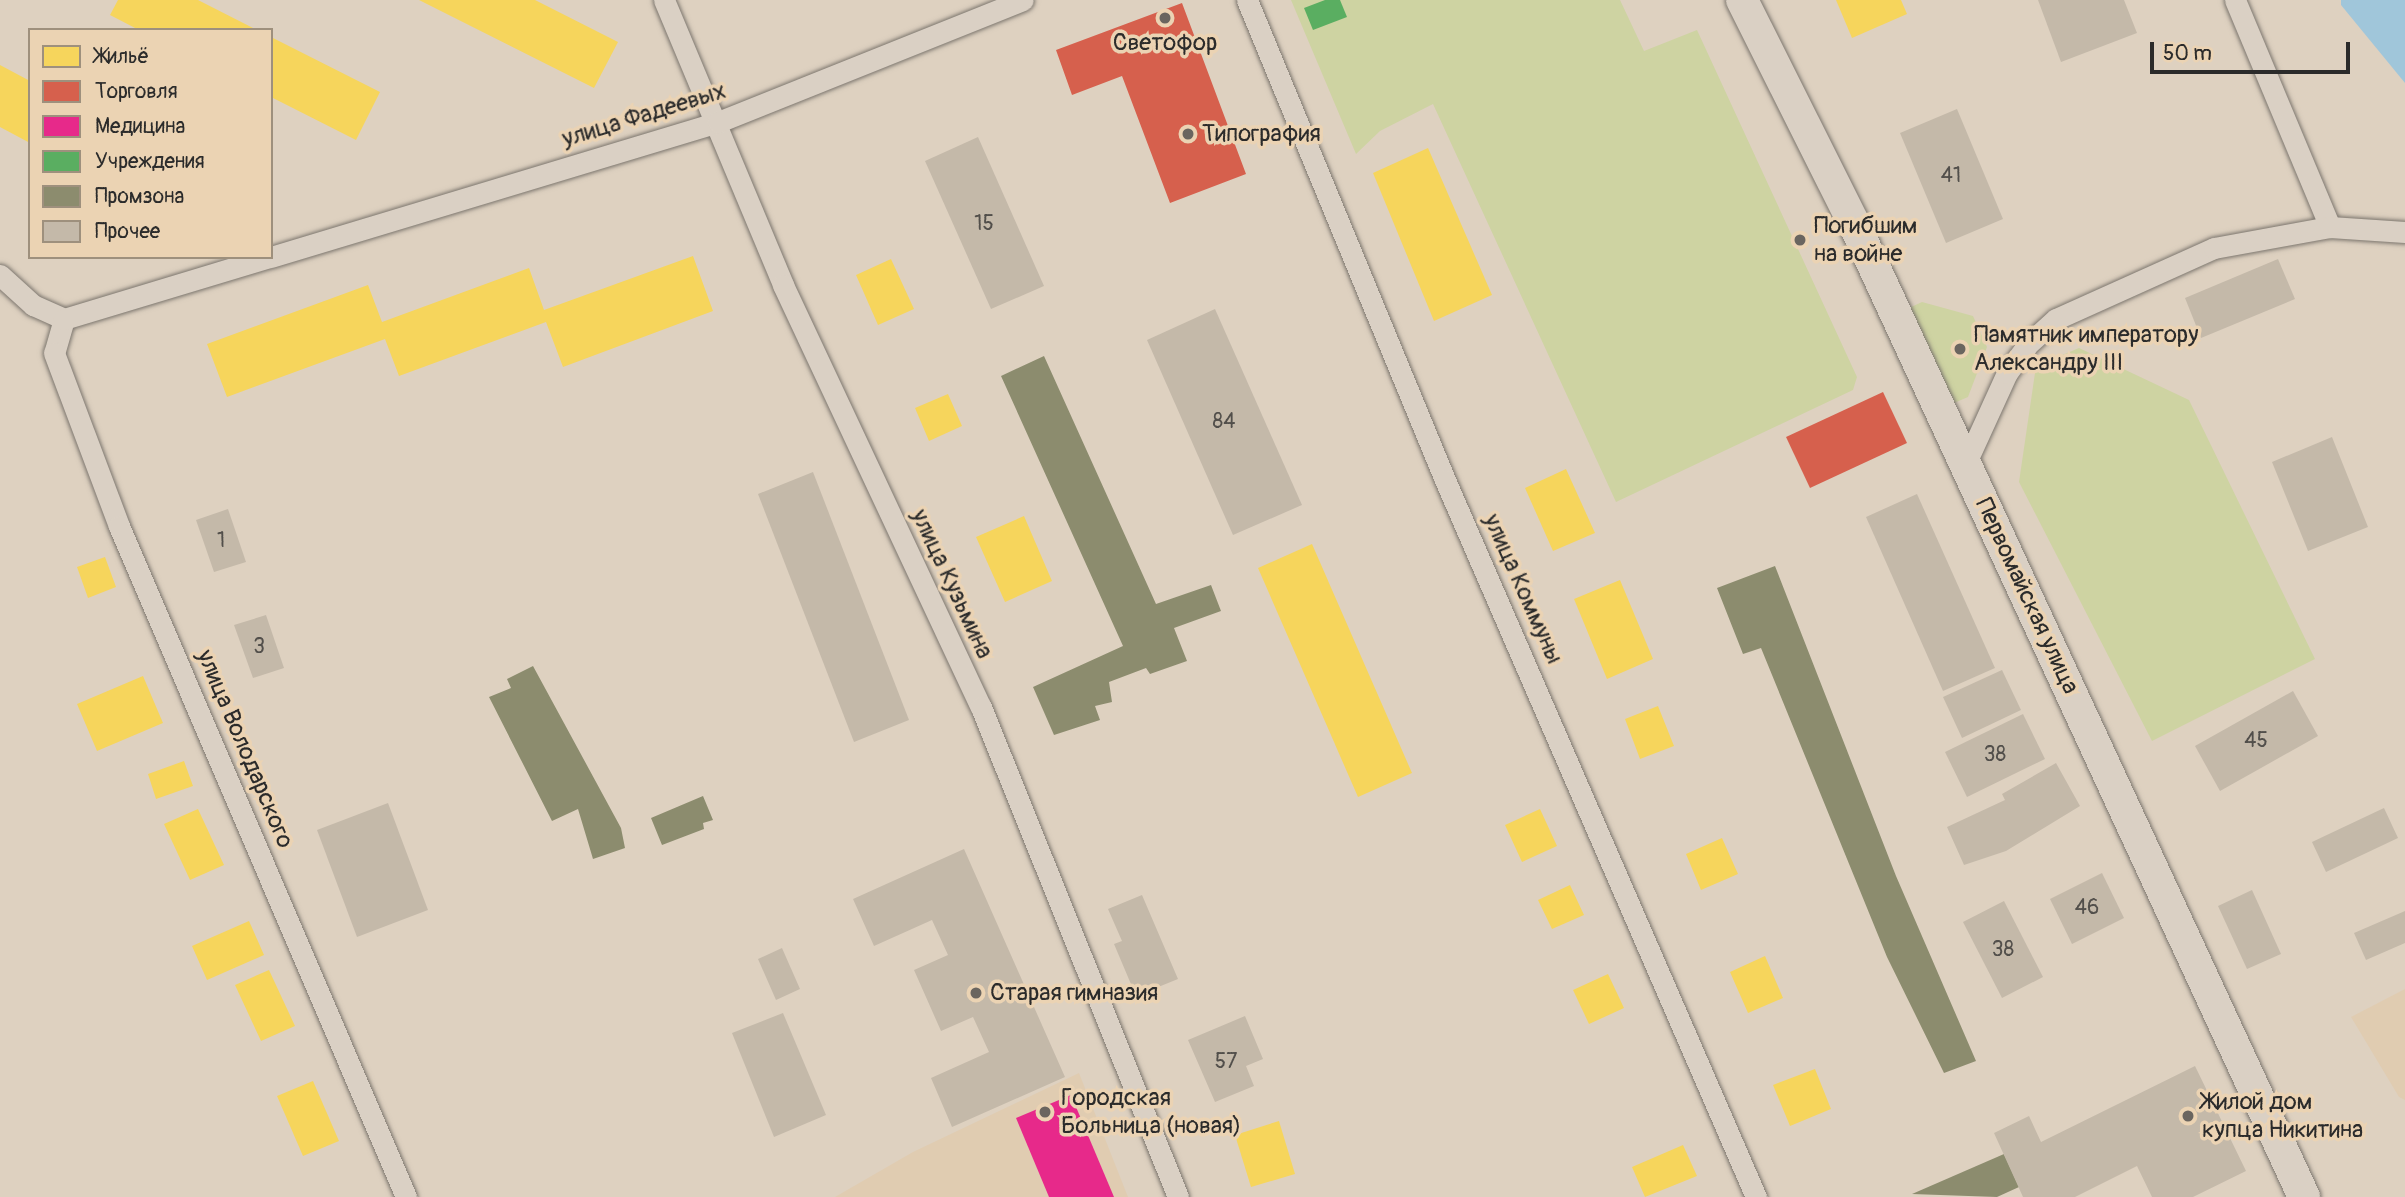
<!DOCTYPE html>
<meta charset="utf-8">
<style>
body{margin:0}
#map{position:relative;width:2405px;height:1197px;overflow:hidden;background:#ded1c0;font-family:Pangolin,sans-serif}
div>[style]{position:absolute}
.built>*{inset:0;background:#e0ccb1}
.green>*{inset:0;background:#ced3a2}
.water>*{inset:0;background:#a0c6da}
.homes>*{inset:0;background:#f6d55c}
.shops>*{inset:0;background:#d6604d}
.health>*{inset:0;background:#e7298a}
.public>*{inset:0;background:#5aae61}
.industry>*{inset:0;background:#8c8c6e}
.building>*{inset:0;background:#c4b9a9}
.roads{filter:drop-shadow(0 0 2px #7c766e) drop-shadow(0 0 2px #7c766e)}
.street>*{height:21px;margin:-10.5px;padding:0 10.5px;transform-origin:10.5px;border-radius:10.5px;background:#dad0c4}
.secondary>*{height:32px;margin:-16px;padding:0 16px;transform-origin:16px;border-radius:16px;background:#dad0c4}
.dots>*{width:19px;height:19px;translate:-50% -50%;box-sizing:border-box;border:4px solid #ebd3b3;border-radius:50%}
span{translate:-50% -50%;white-space:nowrap;text-align:center;line-height:1.15;-webkit-text-stroke:7px #ebd3b3;paint-order:stroke}
.number-label{font-size:21px;color:#524f4b}
.number-label span{-webkit-text-stroke-width:0}
.poi-label{font-size:24px;color:#2b2b2b}
.left{translate:0 -50%;text-align:left}
.street-label{font-size:24px;color:#2b2b2b}
.legend{position:absolute;left:28px;top:28px;width:245px;height:231px;box-sizing:border-box;background:#ebd3b3;border:2px solid #9e907d;margin:0;padding:9px 12px;list-style:none;font-size:21px;color:#2b2b2b}
.legend li{display:flex;align-items:center;gap:14px;height:35px}
.legend b{width:35px;border:2px solid #9e907d}
.scale{position:absolute;left:2150px;top:42px;width:200px;height:32px;box-sizing:border-box;border:4px solid #2b2b2b;border-top:0;padding-left:9px;font-size:21px;line-height:24px;white-space:nowrap;color:#2b2b2b;-webkit-text-stroke:5px #ebd3b3;paint-order:stroke}
</style>
<div id="map">
<div class="built">
<i style="clip-path:polygon(2405px 989px,2405px 1100px,2399px 1097px,2351px 1017px)"></i>
<i style="clip-path:polygon(1079px 1073px,1128px 1197px,835px 1197px,913px 1152px)"></i>
</div>
<div class="green">
<i style="clip-path:polygon(1291px 0,1620px 0,1644px 51px,1697px 30px,1857px 377px,1853px 390px,1616px 502px,1433px 104px,1380px 131px,1356px 154px)"></i>
<i style="clip-path:polygon(1922px 302px,1973px 316px,1987px 347px,1968px 397px,1954px 403px,1909px 308px)"></i>
<i style="clip-path:polygon(2079px 348px,2189px 400px,2315px 659px,2152px 741px,2019px 482px,2036px 366px)"></i>
</div>
<div class="water">
<i style="clip-path:polygon(2341px 0,2405px 0,2405px 83px,2341px 5px)"></i>
</div>
<div class="homes">
<i style="clip-path:polygon(118px 0,198px 0,257px 30px,139px 30px,110px 15px)"></i>
<i style="clip-path:polygon(419px 0,535px 0,618px 42px,594px 88px)"></i>
<i style="clip-path:polygon(1836px 0,1901px 0,1907px 14px,1852px 38px)"></i>
<i style="clip-path:polygon(271px 37px,380px 92px,356px 140px,271px 97px)"></i>
<i style="clip-path:polygon(0 65px,30px 81px,30px 143px,0 127px)"></i>
<i style="clip-path:polygon(1428px 148px,1492px 295px,1434px 321px,1373px 173px)"></i>
<i style="clip-path:polygon(693px 256px,713px 311px,563px 367px,546px 322px,399px 376px,385px 339px,227px 397px,207px 344px,368px 285px,382px 322px,529px 268px,544px 310px)"></i>
<i style="clip-path:polygon(891px 259px,914px 309px,878px 325px,856px 275px)"></i>
<i style="clip-path:polygon(948px 394px,962px 426px,929px 441px,915px 408px)"></i>
<i style="clip-path:polygon(1566px 469px,1595px 533px,1553px 551px,1525px 488px)"></i>
<i style="clip-path:polygon(1024px 516px,1052px 581px,1005px 602px,976px 537px)"></i>
<i style="clip-path:polygon(1312px 544px,1412px 773px,1358px 797px,1258px 568px)"></i>
<i style="clip-path:polygon(105px 557px,116px 587px,88px 598px,77px 567px)"></i>
<i style="clip-path:polygon(1620px 580px,1653px 659px,1607px 679px,1574px 599px)"></i>
<i style="clip-path:polygon(143px 676px,163px 723px,97px 751px,77px 704px)"></i>
<i style="clip-path:polygon(1658px 706px,1674px 746px,1640px 759px,1625px 719px)"></i>
<i style="clip-path:polygon(184px 761px,193px 786px,156px 799px,148px 774px)"></i>
<i style="clip-path:polygon(198px 809px,224px 865px,190px 880px,164px 824px)"></i>
<i style="clip-path:polygon(1540px 809px,1557px 846px,1522px 862px,1505px 825px)"></i>
<i style="clip-path:polygon(1722px 838px,1738px 874px,1701px 890px,1686px 854px)"></i>
<i style="clip-path:polygon(1570px 885px,1584px 915px,1552px 929px,1538px 900px)"></i>
<i style="clip-path:polygon(249px 921px,264px 955px,207px 980px,192px 946px)"></i>
<i style="clip-path:polygon(1765px 956px,1783px 998px,1748px 1013px,1730px 972px)"></i>
<i style="clip-path:polygon(269px 970px,295px 1026px,261px 1041px,235px 985px)"></i>
<i style="clip-path:polygon(1608px 974px,1624px 1008px,1589px 1024px,1573px 990px)"></i>
<i style="clip-path:polygon(1815px 1069px,1831px 1109px,1790px 1126px,1773px 1085px)"></i>
<i style="clip-path:polygon(313px 1081px,339px 1141px,303px 1156px,277px 1096px)"></i>
<i style="clip-path:polygon(1279px 1121px,1295px 1174px,1251px 1187px,1235px 1135px)"></i>
<i style="clip-path:polygon(1683px 1145px,1697px 1176px,1645px 1197px,1632px 1167px)"></i>
</div>
<div class="shops">
<i style="clip-path:polygon(1182px 3px,1246px 174px,1170px 203px,1122px 76px,1072px 95px,1056px 50px)"></i>
<i style="clip-path:polygon(1883px 392px,1907px 443px,1810px 488px,1786px 437px)"></i>
</div>
<div class="health">
<i style="clip-path:polygon(1071px 1095px,1114px 1197px,1049px 1197px,1016px 1118px)"></i>
</div>
<div class="public">
<i style="clip-path:polygon(1325px 0,1340px 0,1347px 17px,1313px 30px,1304px 8px)"></i>
</div>
<div class="industry">
<i style="clip-path:polygon(1044px 356px,1156px 604px,1211px 585px,1221px 611px,1174px 628px,1187px 661px,1150px 674px,1146px 668px,1109px 682px,1112px 702px,1095px 706px,1100px 720px,1054px 735px,1033px 687px,1123px 646px,1001px 376px)"></i>
<i style="clip-path:polygon(1775px 566px,1896px 876px,1976px 1061px,1944px 1073px,1887px 957px,1761px 648px,1743px 654px,1717px 588px)"></i>
<i style="clip-path:polygon(533px 666px,621px 828px,625px 848px,593px 859px,578px 809px,552px 821px,489px 697px,511px 688px,507px 679px)"></i>
<i style="clip-path:polygon(703px 796px,713px 820px,703px 823px,704px 829px,662px 845px,651px 818px)"></i>
<i style="clip-path:polygon(2004px 1154px,2019px 1187px,1997px 1197px,1912px 1194px)"></i>
</div>
<div class="building">
<i style="clip-path:polygon(2038px 0,2124px 0,2137px 33px,2061px 62px)"></i>
<i style="clip-path:polygon(1957px 109px,2003px 219px,1946px 243px,1900px 133px)"></i>
<i style="clip-path:polygon(978px 137px,1044px 286px,991px 309px,925px 161px)"></i>
<i style="clip-path:polygon(2278px 259px,2295px 299px,2201px 338px,2185px 298px)"></i>
<i style="clip-path:polygon(1215px 309px,1302px 505px,1233px 535px,1147px 340px)"></i>
<i style="clip-path:polygon(2332px 437px,2368px 527px,2308px 551px,2272px 462px)"></i>
<i style="clip-path:polygon(813px 472px,909px 720px,854px 742px,758px 494px)"></i>
<i style="clip-path:polygon(1917px 494px,1995px 668px,1943px 691px,1866px 517px)"></i>
<i style="clip-path:polygon(228px 509px,246px 562px,214px 572px,196px 520px)"></i>
<i style="clip-path:polygon(266px 615px,284px 668px,253px 678px,234px 625px)"></i>
<i style="clip-path:polygon(2002px 670px,2021px 710px,1962px 738px,1943px 697px)"></i>
<i style="clip-path:polygon(2293px 691px,2318px 736px,2220px 791px,2195px 746px)"></i>
<i style="clip-path:polygon(2023px 714px,2045px 759px,1967px 797px,1945px 752px)"></i>
<i style="clip-path:polygon(2056px 763px,2080px 806px,2006px 851px,1964px 865px,1947px 827px,2005px 800px,2002px 794px)"></i>
<i style="clip-path:polygon(388px 803px,428px 910px,357px 937px,317px 830px)"></i>
<i style="clip-path:polygon(2384px 808px,2398px 838px,2326px 872px,2312px 842px)"></i>
<i style="clip-path:polygon(964px 849px,1065px 1077px,952px 1127px,931px 1078px,989px 1052px,973px 1017px,941px 1031px,914px 970px,948px 955px,932px 920px,874px 946px,853px 899px)"></i>
<i style="clip-path:polygon(2102px 873px,2124px 918px,2072px 944px,2050px 899px)"></i>
<i style="clip-path:polygon(2252px 890px,2281px 954px,2247px 969px,2218px 906px)"></i>
<i style="clip-path:polygon(1142px 895px,1178px 979px,1136px 996px,1114px 944px,1122px 941px,1108px 909px)"></i>
<i style="clip-path:polygon(2004px 901px,2043px 977px,2002px 998px,1963px 922px)"></i>
<i style="clip-path:polygon(2405px 911px,2405px 943px,2366px 960px,2354px 933px)"></i>
<i style="clip-path:polygon(782px 948px,800px 989px,776px 1000px,758px 959px)"></i>
<i style="clip-path:polygon(783px 1013px,826px 1115px,774px 1137px,732px 1033px)"></i>
<i style="clip-path:polygon(1245px 1016px,1263px 1059px,1246px 1066px,1254px 1086px,1215px 1102px,1188px 1040px)"></i>
<i style="clip-path:polygon(2195px 1066px,2246px 1171px,2193px 1197px,2152px 1197px,2137px 1166px,2075px 1197px,2023px 1197px,1994px 1133px,2029px 1116px,2041px 1142px)"></i>
</div>
<div class="roads">
<div class="street">
<i style="left:664px;top:0;width:309px;rotate:67.3deg"></i>
<i style="left:783px;top:285px;width:466px;rotate:64.9deg"></i>
<i style="left:981px;top:707px;width:528px;rotate:68.1deg"></i>
<i style="left:1247px;top:0;width:519px;rotate:67.58deg"></i>
<i style="left:1445px;top:480px;width:782px;rotate:66.55deg"></i>
<i style="left:2235px;top:0;width:246px;rotate:67.3deg"></i>
<i style="left:271px;top:257px;width:467px;rotate:-16.8deg"></i>
<i style="left:718px;top:122px;width:328px;rotate:-21.8deg"></i>
<i style="left:0;top:275px;width:45px;rotate:42.3deg"></i>
<i style="left:33px;top:305px;width:34px;rotate:24deg"></i>
<i style="left:64px;top:319px;width:35px;rotate:106deg"></i>
<i style="left:54px;top:353px;width:185px;rotate:69.4deg"></i>
<i style="left:119px;top:526px;width:730px;rotate:66.84deg"></i>
<i style="left:64px;top:319px;width:214px;rotate:-16.8deg"></i>
<i style="left:1965px;top:465px;width:101px;rotate:-65.5deg"></i>
<i style="left:2007px;top:373px;width:34px;rotate:-54deg"></i>
<i style="left:2027px;top:345px;width:39px;rotate:-42deg"></i>
<i style="left:2056px;top:319px;width:173px;rotate:-24.2deg"></i>
<i style="left:2214px;top:248px;width:118px;rotate:-10.3deg"></i>
<i style="left:2330px;top:227px;width:75px;rotate:3.8deg"></i>
</div>
<div class="secondary">
<i style="left:1742px;top:0;width:259px;rotate:63.4deg"></i>
<i style="left:1858px;top:232px;width:1063px;rotate:65.19deg"></i>
</div>
</div>
<div class="dots">
<i style="left:1165px;top:18px;background:#6a655f"></i>
<i style="left:1188px;top:134px;background:#6a655f"></i>
<i style="left:1800px;top:240px;background:#6a655f"></i>
<i style="left:1960px;top:349px;background:#6a655f"></i>
<i style="left:976px;top:993px;background:#6a655f"></i>
<i style="left:1045px;top:1112px;background:#6a655f"></i>
<i style="left:2188px;top:1116px;background:#6a655f"></i>
</div>
<div class="number-label">
<span style="left:1951px;top:176px">41</span>
<span style="left:984px;top:224px">15</span>
<span style="left:1224px;top:422px">84</span>
<span style="left:221px;top:541px">1</span>
<span style="left:259px;top:647px">3</span>
<span style="left:2256px;top:741px">45</span>
<span style="left:1995px;top:755px">38</span>
<span style="left:2087px;top:908px">46</span>
<span style="left:2003px;top:950px">38</span>
<span style="left:1226px;top:1062px">57</span>
</div>
<div class="poi-label">
<span style="left:1165px;top:43px">Светофор</span>
<span class="left" style="left:1202px;top:134px">Типография</span>
<span class="left" style="left:1814px;top:240px">Погибшим<br>на войне</span>
<span class="left" style="left:1974px;top:349px">Памятник императору<br>Александру III</span>
<span class="left" style="left:990px;top:993px">Старая гимназия</span>
<span class="left" style="left:1061px;top:1112px">Городская<br>Больница (новая)</span>
<span class="left" style="left:2202px;top:1116px">Жилой дом<br>купца Никитина</span>
</div>
<div class="street-label">
<span style="left:644px;top:115px;rotate:-17deg">улица Фадеевых</span>
<span style="left:952px;top:584px;rotate:65deg">улица Кузьмина</span>
<span style="left:1523px;top:589px;rotate:66deg">улица Коммуны</span>
<span style="left:2027px;top:596px;rotate:65deg">Первомайская улица</span>
<span style="left:245px;top:749px;rotate:67deg">улица Володарского</span>
</div>
<ul class="legend">
<li><b style="height:19px;background:#f6d55c"></b>Жильё</li>
<li><b style="height:19px;background:#d6604d"></b>Торговля</li>
<li><b style="height:19px;background:#e7298a"></b>Медицина</li>
<li><b style="height:19px;background:#5aae61"></b>Учреждения</li>
<li><b style="height:19px;background:#8c8c6e"></b>Промзона</li>
<li><b style="height:19px;background:#c4b9a9"></b>Прочее</li>
</ul>
<div class="scale">50 m</div>
</div>
